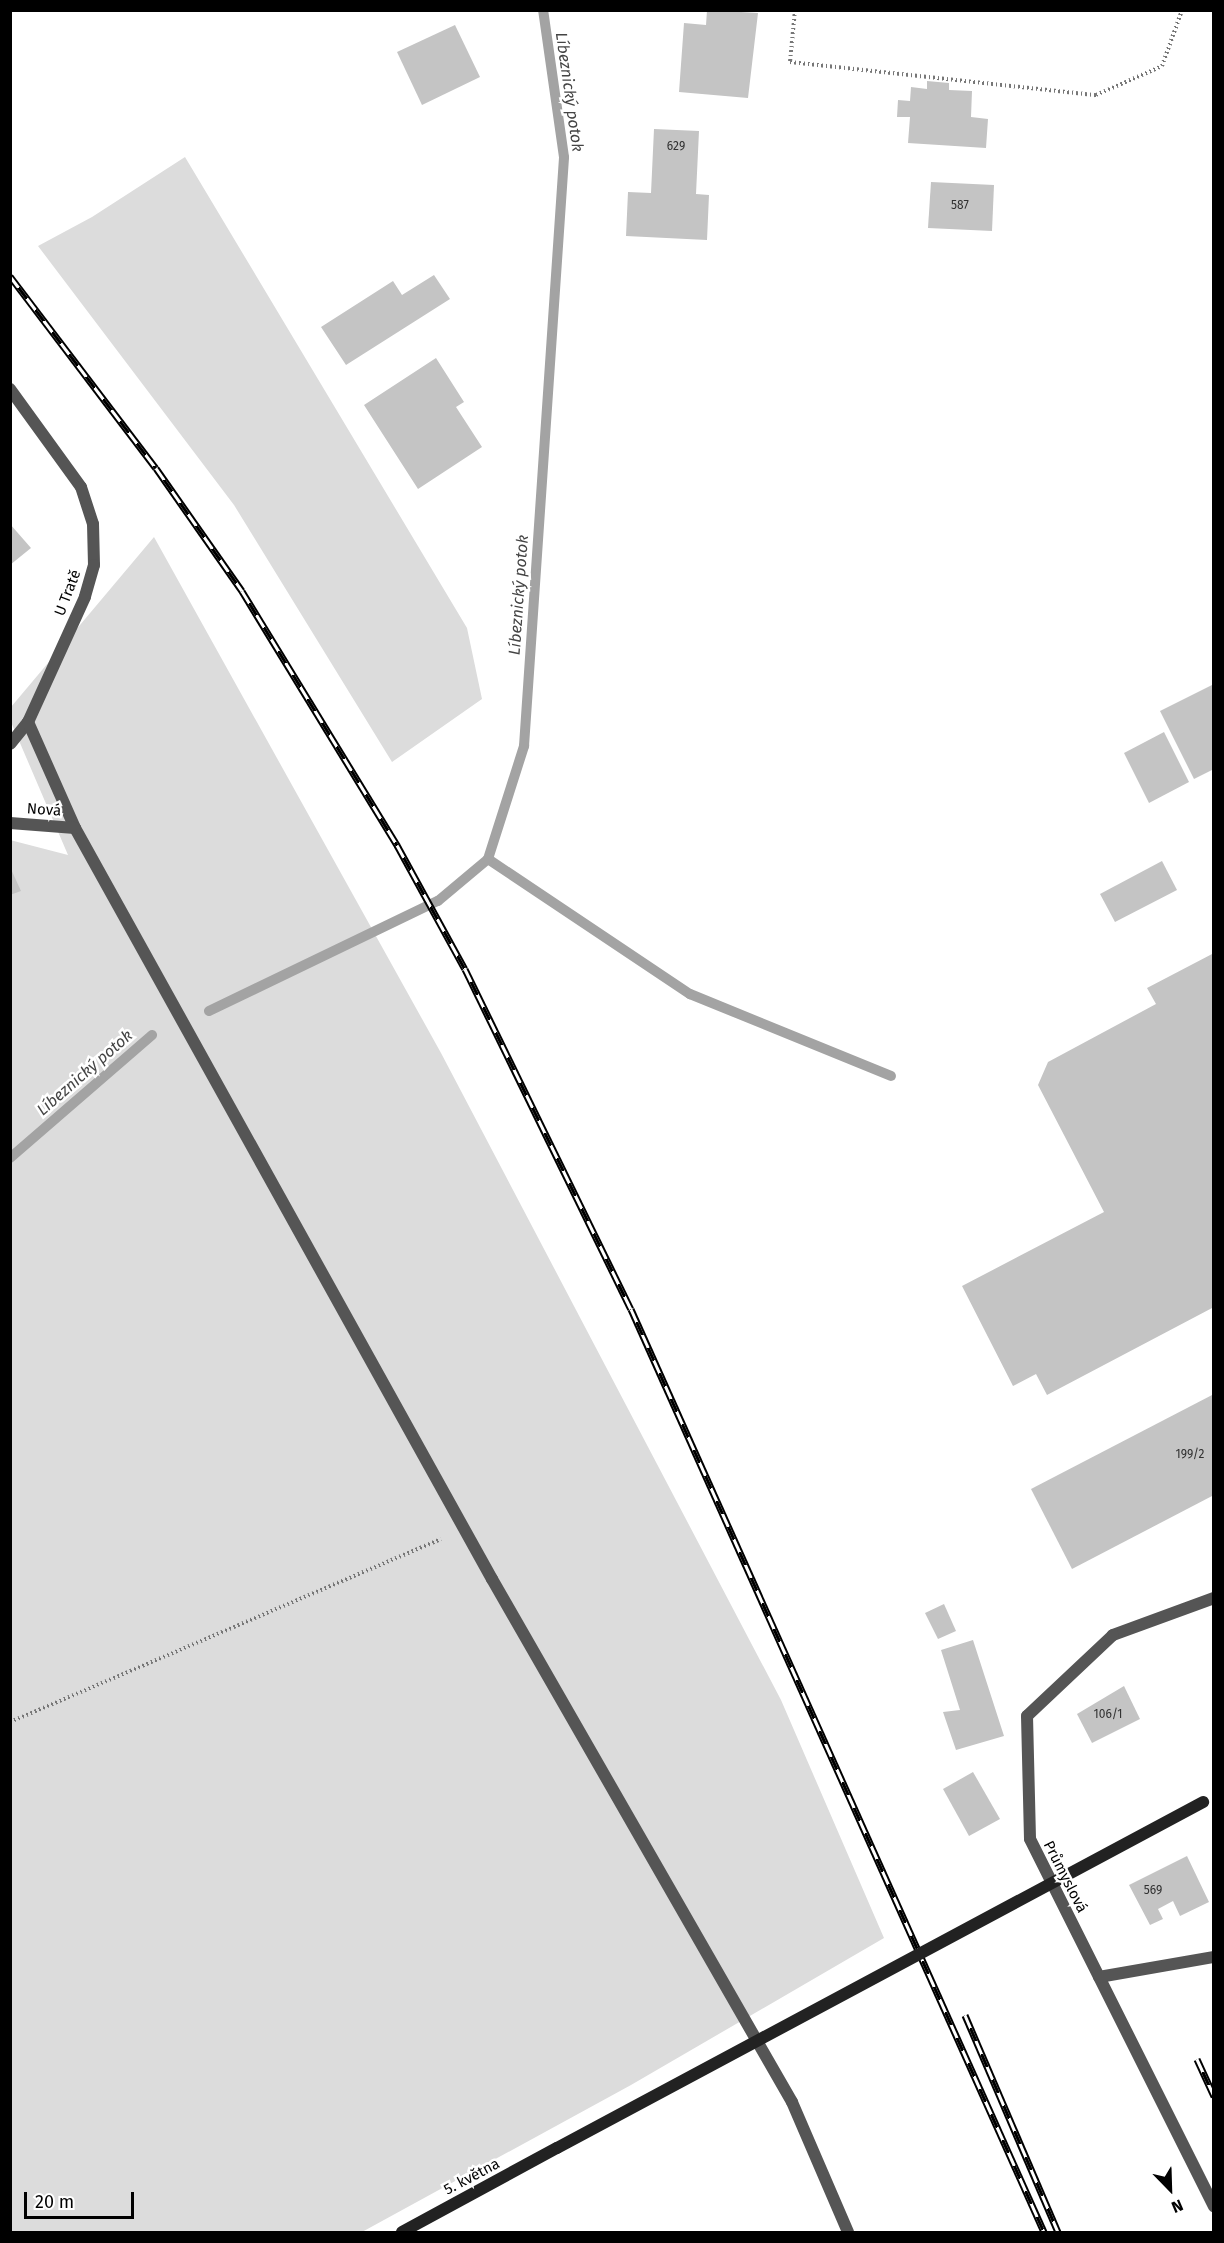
<!DOCTYPE html>
<meta charset="utf-8">
<style>
body{margin:0}
#map{position:relative;width:1224px;height:2243px;overflow:hidden;background:#fff;font-family:"Fira Sans",sans-serif}
div>[style]{position:absolute}
.green>*{inset:0;background:#dcdcdc}
.stream>*{height:10px;margin:-5px;padding:0 5px;transform-origin:5px;border-radius:5px;background:#a3a3a3}
.building>*{inset:0;background:#c4c4c4}
.path>*{height:4px;margin-top:-2px;transform-origin:0;background:repeating-linear-gradient(90deg,#777 0 1.5px,transparent 0 4.5px)}
.service>*{height:12px;margin:-6px;padding:0 6px;transform-origin:6px;border-radius:6px;background:#555}
.minor>*{height:12px;margin:-6px;padding:0 6px;transform-origin:6px;border-radius:6px;background:#555}
.secondary>*{height:12px;margin:-6px;padding:0 6px;transform-origin:6px;border-radius:6px;background:#222}
.rail>*{height:7px;margin-top:-3.5px;transform-origin:0;background:repeating-linear-gradient(90deg,#fff 0 14px,#000 0 28px);box-sizing:border-box;border-block:2px solid #000}
.secondary-bridge>*{height:12px;margin:-6px;padding:0 6px;transform-origin:6px;border-radius:6px;background:#222}
span{translate:-50% -50%;white-space:nowrap;text-align:center;line-height:1.15;-webkit-text-stroke:5px #fff;paint-order:stroke}
.number-label{font-size:12px;color:#313131}
.number-label span{-webkit-text-stroke-width:0}
.street-label{font-size:15px;color:#000}
.water-label{font-size:16px;color:#444;font-style:italic}
.frame{position:absolute;inset:0;border:12px solid #000;pointer-events:none}
.north{position:absolute;left:1140px;top:2159px;width:60px;height:60px;-webkit-text-stroke:4px #fff;paint-order:stroke;rotate:157deg;font-size:16px;font-weight:700;line-height:24px;text-align:center;color:#000}
.north::after{content:'';display:block;margin:auto;width:21px;height:27px;background:#000;clip-path:polygon(50% 0,100% 100%,50% 72%,0 100%)}
.scale{position:absolute;left:24px;top:2192px;width:110px;height:27px;box-sizing:border-box;border:3px solid #000;border-top:0;padding-left:8px;font-size:18px;line-height:21px;white-space:nowrap;color:#000;-webkit-text-stroke:4px #fff;paint-order:stroke}
</style>
<div id="map">
<div class="green">
<i style="clip-path:polygon(185px 157px,467px 628px,482px 699px,392px 762px,234px 505px,38px 246px,92px 217px)"></i>
<i style="clip-path:polygon(154px 537px,441px 1053px,781px 1700px,884px 1938px,631px 2085px,362px 2232px,11px 2232px,10px 840px,68px 855px,11px 722px,11px 707px)"></i>
</div>
<div class="stream">
<i style="left:488px;top:859px;width:243px;rotate:33.8deg"></i>
<i style="left:690px;top:994px;width:217px;rotate:22.2deg"></i>
<i style="left:209px;top:1011px;width:254px;rotate:-25.7deg"></i>
<i style="left:438px;top:901px;width:65px;rotate:-40deg"></i>
<i style="left:488px;top:859px;width:119px;rotate:-72.3deg"></i>
<i style="left:524px;top:746px;width:590px;rotate:-86.11deg"></i>
<i style="left:564px;top:157px;width:148px;rotate:-98.1deg"></i>
<i style="left:10px;top:1158px;width:188px;rotate:-40.9deg"></i>
</div>
<div class="building">
<i style="clip-path:polygon(707px 10px,758px 13px,748px 98px,679px 92px,684px 23px,706px 25px)"></i>
<i style="clip-path:polygon(455px 25px,480px 77px,422px 105px,397px 52px)"></i>
<i style="clip-path:polygon(927px 81px,949px 83px,949px 90px,972px 91px,971px 117px,988px 119px,986px 148px,908px 143px,910px 117px,897px 117px,898px 100px,910px 101px,911px 87px,927px 89px)"></i>
<i style="clip-path:polygon(654px 129px,699px 131px,696px 194px,709px 195px,707px 240px,626px 236px,628px 192px,651px 193px)"></i>
<i style="clip-path:polygon(931px 182px,994px 185px,992px 231px,928px 228px)"></i>
<i style="clip-path:polygon(434px 275px,450px 299px,346px 365px,321px 327px,393px 281px,402px 295px)"></i>
<i style="clip-path:polygon(436px 358px,464px 402px,456px 407px,482px 447px,418px 489px,364px 405px)"></i>
<i style="clip-path:polygon(10px 524px,31px 548px,10px 565px)"></i>
<i style="clip-path:polygon(1214px 684px,1214px 769px,1194px 779px,1160px 711px)"></i>
<i style="clip-path:polygon(1164px 732px,1189px 782px,1149px 803px,1124px 753px)"></i>
<i style="clip-path:polygon(1162px 861px,1177px 890px,1115px 922px,1100px 894px)"></i>
<i style="clip-path:polygon(10px 867px,21px 891px,10px 895px)"></i>
<i style="clip-path:polygon(1214px 953px,1214px 1307px,1047px 1395px,1036px 1374px,1013px 1386px,962px 1286px,1104px 1212px,1038px 1085px,1048px 1062px,1156px 1004px,1147px 988px)"></i>
<i style="clip-path:polygon(1214px 1394px,1214px 1495px,1072px 1569px,1031px 1489px)"></i>
<i style="clip-path:polygon(944px 1604px,956px 1631px,938px 1639px,925px 1613px)"></i>
<i style="clip-path:polygon(973px 1640px,1004px 1736px,956px 1750px,943px 1712px,960px 1710px,941px 1650px)"></i>
<i style="clip-path:polygon(1124px 1686px,1140px 1719px,1092px 1743px,1077px 1714px)"></i>
<i style="clip-path:polygon(973px 1772px,1000px 1819px,969px 1836px,943px 1789px)"></i>
<i style="clip-path:polygon(1187px 1856px,1209px 1902px,1180px 1916px,1173px 1901px,1158px 1909px,1163px 1919px,1150px 1925px,1129px 1885px)"></i>
</div>
<div class="path">
<i style="left:795px;top:10px;width:52px;rotate:95.5deg"></i>
<i style="left:790px;top:62px;width:308px;rotate:6.2deg"></i>
<i style="left:1096px;top:95px;width:72px;rotate:-23.7deg"></i>
<i style="left:1162px;top:66px;width:59px;rotate:-70.3deg"></i>
<i style="left:10px;top:1722px;width:468px;rotate:-23deg"></i>
</div>
<div class="service">
<i style="left:1214px;top:1598px;width:108px;rotate:159.9deg"></i>
<i style="left:1113px;top:1635px;width:118px;rotate:136.7deg"></i>
<i style="left:1027px;top:1716px;width:123px;rotate:88.6deg"></i>
<i style="left:1030px;top:1839px;width:411px;rotate:63.4deg"></i>
<i style="left:1099px;top:1977px;width:117px;rotate:-9.9deg"></i>
</div>
<div class="minor">
<i style="left:10px;top:389px;width:121px;rotate:54.1deg"></i>
<i style="left:81px;top:487px;width:39px;rotate:72deg"></i>
<i style="left:93px;top:524px;width:41px;rotate:88.6deg"></i>
<i style="left:94px;top:565px;width:33px;rotate:106deg"></i>
<i style="left:85px;top:597px;width:137px;rotate:114.5deg"></i>
<i style="left:28px;top:722px;width:28px;rotate:129deg"></i>
<i style="left:28px;top:722px;width:116px;rotate:66.1deg"></i>
<i style="left:75px;top:828px;width:859px;rotate:60.96deg"></i>
<i style="left:492px;top:1579px;width:603px;rotate:60.16deg"></i>
<i style="left:792px;top:2102px;width:142px;rotate:66.7deg"></i>
<i style="left:10px;top:823px;width:65px;rotate:4.4deg"></i>
</div>
<div class="secondary">
<i style="left:402px;top:2232px;width:176px;rotate:-28.5deg"></i>
</div>
<div class="rail">
<i style="left:10px;top:276px;width:241px;rotate:52.8deg"></i>
<i style="left:156px;top:468px;width:150px;rotate:55deg"></i>
<i style="left:242px;top:591px;width:298px;rotate:58.6deg"></i>
<i style="left:397px;top:845px;width:141px;rotate:61.3deg"></i>
<i style="left:465px;top:969px;width:378px;rotate:64deg"></i>
<i style="left:631px;top:1309px;width:1011px;rotate:65.89deg"></i>
<i style="left:965px;top:2015px;width:236px;rotate:66.8deg"></i>
<i style="left:1197px;top:2059px;width:41px;rotate:65.3deg"></i>
</div>
<div class="secondary-bridge">
<i style="left:557px;top:2148px;width:733px;rotate:-28.17deg"></i>
</div>
<div class="number-label">
<span style="left:676px;top:147px">629</span>
<span style="left:960px;top:206px">587</span>
<span style="left:1190px;top:1455px">199/2</span>
<span style="left:1108px;top:1715px">106/1</span>
<span style="left:1153px;top:1891px">569</span>
</div>
<div class="street-label">
<span style="left:68px;top:593px;rotate:-69deg">U Tratě</span>
<span style="left:44px;top:810px;rotate:4deg">Nová</span>
<span style="left:1065px;top:1877px;rotate:63deg">Průmyslová</span>
<span style="left:472px;top:2177px;rotate:-28deg">5. května</span>
</div>
<div class="water-label">
<span style="left:569px;top:92px;rotate:82deg">Líbeznický potok</span>
<span style="left:519px;top:595px;rotate:-86deg">Líbeznický potok</span>
<span style="left:85px;top:1073px;rotate:-41deg">Líbeznický potok</span>
</div>
<div class="frame"></div>
<div class="north">N</div>
<div class="scale">20 m</div>
</div>
